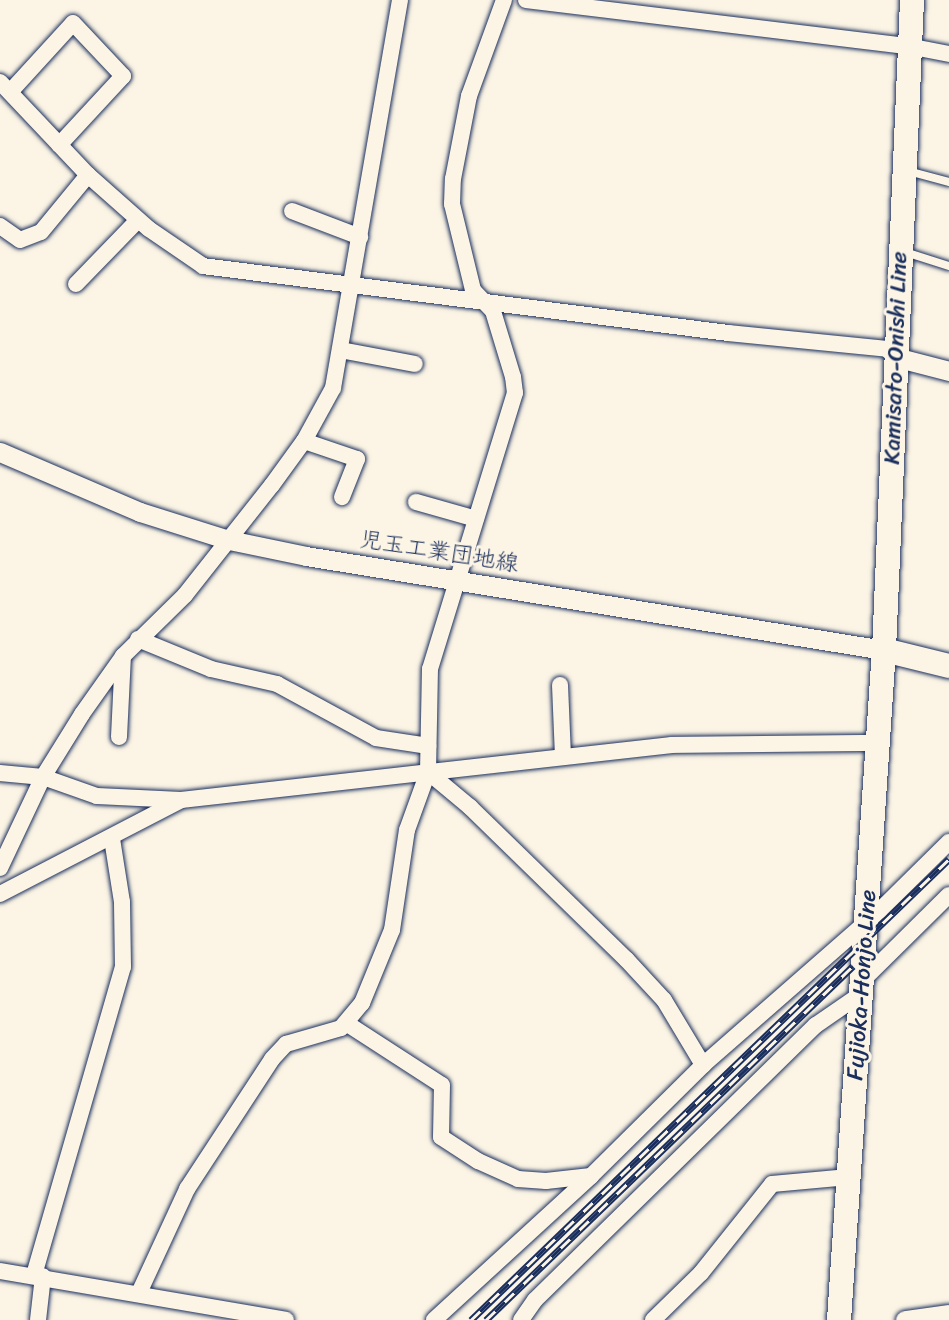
<!DOCTYPE html>
<meta charset="utf-8">
<style>
body{margin:0}
#map{position:relative;width:949px;height:1320px;overflow:hidden;background:#fcf5e5;font-family:Sriracha,"Klee One",sans-serif}
div>[style]{position:absolute}
.roads{filter:drop-shadow(0 0 2px #1b2f5e) drop-shadow(0 0 2px #1b2f5e)}
.service>*{height:8px;margin:-4px;padding:0 4px;transform-origin:4px;border-radius:4px;background:#fcf5e5}
.minor>*{height:16px;margin:-8px;padding:0 8px;transform-origin:8px;border-radius:8px;background:#fcf5e5}
.tertiary>*{height:19px;margin:-9.5px;padding:0 9.5px;transform-origin:9.5px;border-radius:9.5px;background:#fcf5e5}
.primary>*{height:24px;margin:-12px;padding:0 12px;transform-origin:12px;border-radius:12px;background:#fcf5e5}
.rail>*{height:7px;margin-top:-3.5px;transform-origin:0;background:repeating-linear-gradient(90deg,#fcf5e5 0 13px,#1b2f5e 0 26px);box-sizing:border-box;border-block:2px solid #1b2f5e}
span{translate:-50% -50%;white-space:nowrap;text-align:center;line-height:1.15;-webkit-text-stroke:6px #fcf5e5;paint-order:stroke}
.street-label{font-size:23px;color:#1b2f5e}
</style>
<div id="map">
<div class="roads">
<div class="service">
<i style="left:908px;top:171px;width:42px;rotate:15deg"></i>
<i style="left:905px;top:252px;width:46px;rotate:17.7deg"></i>
</div>
<div class="minor">
<i style="left:526px;top:0;width:385px;rotate:6.9deg"></i>
<i style="left:908px;top:46px;width:42px;rotate:11deg"></i>
<i style="left:0;top:82px;width:128px;rotate:46.6deg"></i>
<i style="left:88px;top:175px;width:81px;rotate:41.5deg"></i>
<i style="left:149px;top:229px;width:65px;rotate:34.4deg"></i>
<i style="left:203px;top:266px;width:529px;rotate:7.27deg"></i>
<i style="left:728px;top:333px;width:160px;rotate:5.7deg"></i>
<i style="left:887px;top:349px;width:11px;rotate:45deg"></i>
<i style="left:10px;top:92px;width:93px;rotate:-47.6deg"></i>
<i style="left:73px;top:23px;width:73px;rotate:46.7deg"></i>
<i style="left:123px;top:76px;width:94px;rotate:132.8deg"></i>
<i style="left:292px;top:211px;width:73px;rotate:20.9deg"></i>
<i style="left:0;top:226px;width:24px;rotate:35deg"></i>
<i style="left:20px;top:240px;width:22px;rotate:-21deg"></i>
<i style="left:41px;top:232px;width:74px;rotate:-50.5deg"></i>
<i style="left:76px;top:284px;width:89px;rotate:-45.9deg"></i>
<i style="left:341px;top:350px;width:75px;rotate:10.7deg"></i>
<i style="left:304px;top:441px;width:56px;rotate:18.8deg"></i>
<i style="left:357px;top:459px;width:41px;rotate:111.5deg"></i>
<i style="left:416px;top:502px;width:62px;rotate:15.8deg"></i>
<i style="left:138px;top:639px;width:79px;rotate:22.3deg"></i>
<i style="left:211px;top:669px;width:68px;rotate:12.8deg"></i>
<i style="left:277px;top:684px;width:113px;rotate:28.6deg"></i>
<i style="left:376px;top:738px;width:53px;rotate:8.7deg"></i>
<i style="left:560px;top:685px;width:72px;rotate:87.6deg"></i>
<i style="left:119px;top:737px;width:81px;rotate:-87.2deg"></i>
<i style="left:428px;top:772px;width:55px;rotate:39.8deg"></i>
<i style="left:470px;top:807px;width:218px;rotate:44.3deg"></i>
<i style="left:626px;top:959px;width:56px;rotate:47.2deg"></i>
<i style="left:664px;top:1000px;width:76px;rotate:59deg"></i>
<i style="left:0;top:773px;width:43px;rotate:5.3deg"></i>
<i style="left:43px;top:777px;width:57px;rotate:19.4deg"></i>
<i style="left:97px;top:796px;width:84px;rotate:2.7deg"></i>
<i style="left:181px;top:800px;width:494px;rotate:-6.4deg"></i>
<i style="left:672px;top:745px;width:206px;rotate:-0.6deg"></i>
<i style="left:0;top:868px;width:101px;rotate:-64.7deg"></i>
<i style="left:43px;top:777px;width:74px;rotate:-58.2deg"></i>
<i style="left:82px;top:714px;width:71px;rotate:-54.7deg"></i>
<i style="left:123px;top:656px;width:87px;rotate:-44.5deg"></i>
<i style="left:185px;top:595px;width:140px;rotate:-51.7deg"></i>
<i style="left:272px;top:485px;width:54px;rotate:-54deg"></i>
<i style="left:304px;top:441px;width:60px;rotate:-61.3deg"></i>
<i style="left:333px;top:388px;width:394px;rotate:-80.2deg"></i>
<i style="left:0;top:894px;width:204px;rotate:-27.4deg"></i>
<i style="left:862px;top:981px;width:122px;rotate:-44.7deg"></i>
<i style="left:346px;top:1023px;width:114px;rotate:32.9deg"></i>
<i style="left:442px;top:1085px;width:52px;rotate:91.1deg"></i>
<i style="left:441px;top:1137px;width:44px;rotate:33deg"></i>
<i style="left:478px;top:1161px;width:44px;rotate:24.2deg"></i>
<i style="left:518px;top:1179px;width:28px;rotate:4deg"></i>
<i style="left:546px;top:1181px;width:45px;rotate:-6.3deg"></i>
<i style="left:0;top:1271px;width:290px;rotate:9.7deg"></i>
<i style="left:34px;top:1275px;width:321px;rotate:-73.9deg"></i>
<i style="left:123px;top:967px;width:65px;rotate:-90.9deg"></i>
<i style="left:122px;top:902px;width:64px;rotate:-99deg"></i>
<i style="left:139px;top:1293px;width:115px;rotate:-65.2deg"></i>
<i style="left:187px;top:1189px;width:155px;rotate:-56.8deg"></i>
<i style="left:272px;top:1059px;width:21px;rotate:-47deg"></i>
<i style="left:286px;top:1044px;width:57px;rotate:-16.2deg"></i>
<i style="left:341px;top:1028px;width:33px;rotate:-50deg"></i>
<i style="left:362px;top:1003px;width:79px;rotate:-67.7deg"></i>
<i style="left:392px;top:930px;width:101px;rotate:-81.5deg"></i>
<i style="left:407px;top:830px;width:62px;rotate:-70.1deg"></i>
<i style="left:428px;top:772px;width:103px;rotate:-88.9deg"></i>
<i style="left:430px;top:669px;width:289px;rotate:-72.9deg"></i>
<i style="left:515px;top:393px;width:16px;rotate:-97deg"></i>
<i style="left:513px;top:377px;width:69px;rotate:-106.9deg"></i>
<i style="left:493px;top:311px;width:29px;rotate:-134deg"></i>
<i style="left:473px;top:290px;width:89px;rotate:-103.7deg"></i>
<i style="left:452px;top:204px;width:25px;rotate:-88deg"></i>
<i style="left:453px;top:179px;width:85px;rotate:-79.1deg"></i>
<i style="left:469px;top:96px;width:102px;rotate:-70deg"></i>
<i style="left:38px;top:1320px;width:44px;rotate:-83.5deg"></i>
<i style="left:434px;top:1320px;width:213px;rotate:-42.5deg"></i>
<i style="left:591px;top:1176px;width:158px;rotate:-44.7deg"></i>
<i style="left:703px;top:1065px;width:235px;rotate:-41.2deg"></i>
<i style="left:880px;top:910px;width:97px;rotate:-44.6deg"></i>
<i style="left:521px;top:1320px;width:24px;rotate:-55deg"></i>
<i style="left:535px;top:1300px;width:393px;rotate:-44.4deg"></i>
<i style="left:816px;top:1025px;width:55px;rotate:-34.6deg"></i>
<i style="left:653px;top:1320px;width:67px;rotate:-44.4deg"></i>
<i style="left:701px;top:1273px;width:114px;rotate:-51.4deg"></i>
<i style="left:772px;top:1184px;width:77px;rotate:-5.2deg"></i>
</div>
<div class="tertiary">
<i style="left:895px;top:357px;width:56px;rotate:14.5deg"></i>
<i style="left:0;top:452px;width:152px;rotate:23.2deg"></i>
<i style="left:140px;top:512px;width:93px;rotate:17.5deg"></i>
<i style="left:229px;top:540px;width:79px;rotate:11.7deg"></i>
<i style="left:306px;top:556px;width:586px;rotate:9.24deg"></i>
<i style="left:905px;top:1320px;width:44px;rotate:-7.8deg"></i>
</div>
<div class="primary">
<i style="left:884px;top:650px;width:67px;rotate:13.8deg"></i>
<i style="left:839px;top:1320px;width:672px;rotate:-86.16deg"></i>
<i style="left:884px;top:650px;width:651px;rotate:-87.53deg"></i>
</div>
</div>
<div class="rail">
<i style="left:471px;top:1320px;width:664px;rotate:-43.96deg"></i>
<i style="left:486px;top:1320px;width:510px;rotate:-43.97deg"></i>
</div>
<div class="street-label">
<span style="left:896px;top:358px;rotate:-88deg">Kamisato-Onishi Line</span>
<span style="left:439px;top:552px;rotate:9deg">児玉工業団地線</span>
<span style="left:862px;top:985px;rotate:-86deg">Fujioka-Honjo Line</span>
</div>
</div>
